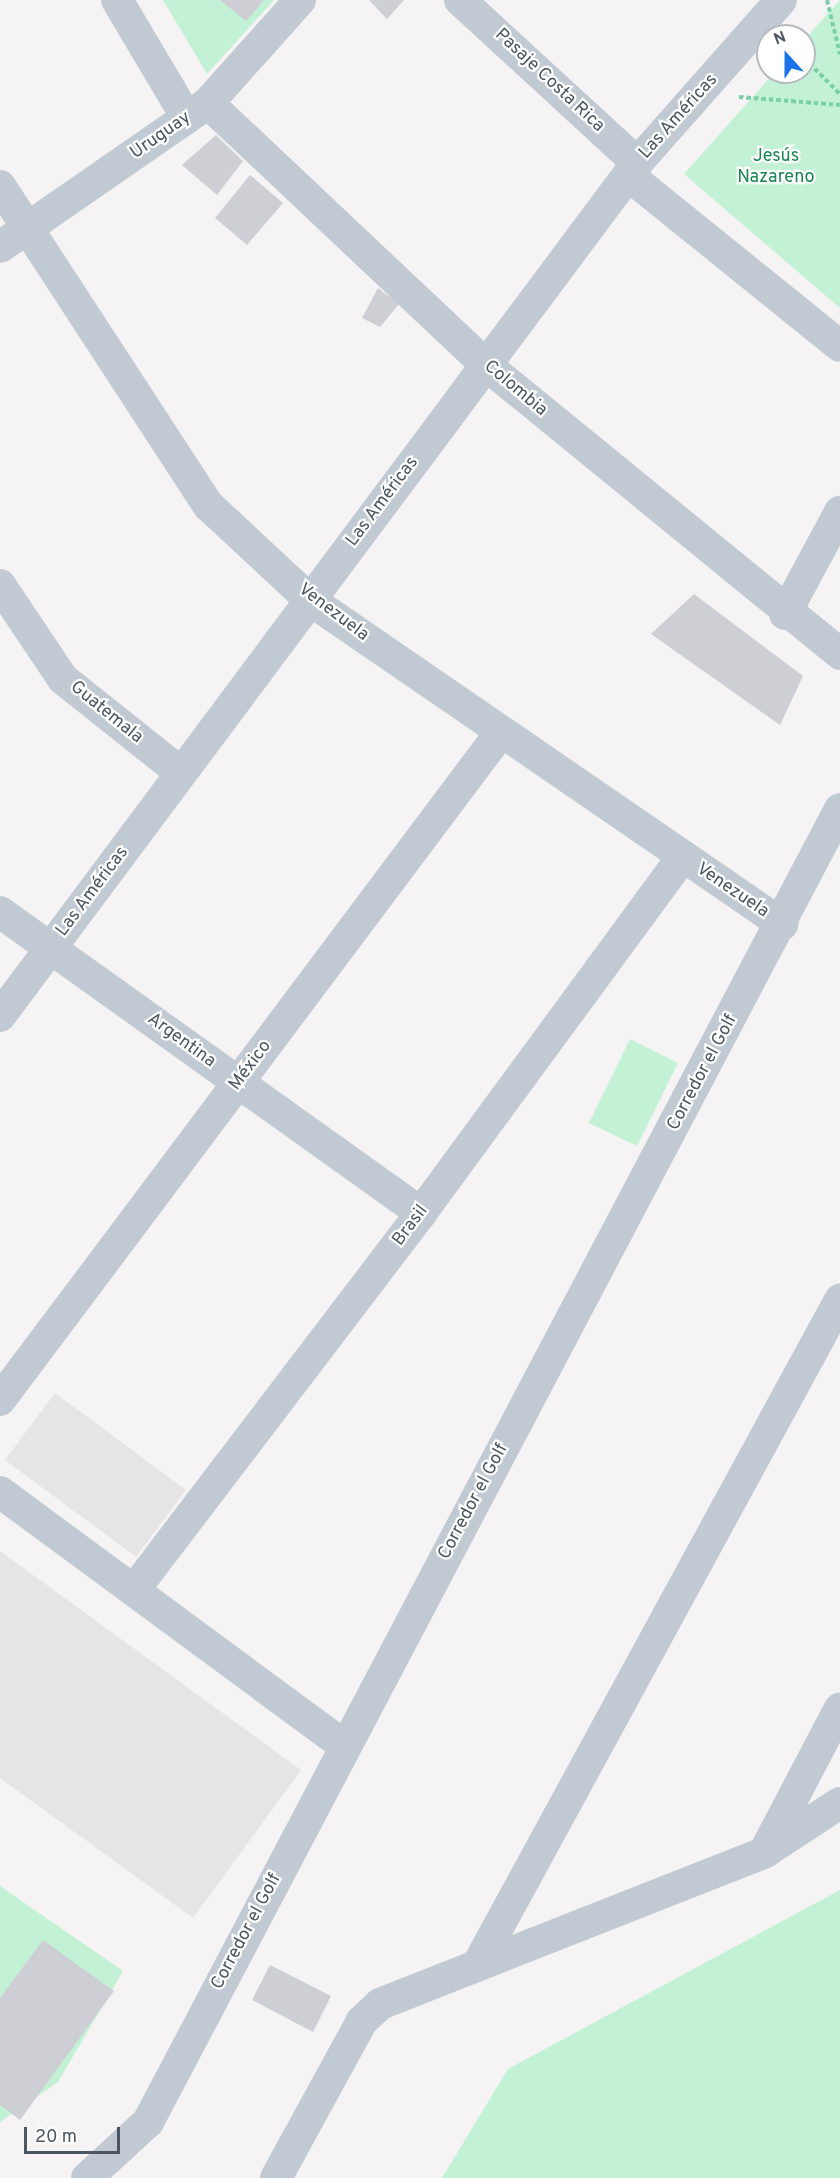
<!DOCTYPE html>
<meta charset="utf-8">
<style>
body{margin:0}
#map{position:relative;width:840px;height:2178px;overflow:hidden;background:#f5f3f3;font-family:Overpass,sans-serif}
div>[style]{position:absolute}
.education>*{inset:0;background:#e6e4e5}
.green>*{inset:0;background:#c3f1d5}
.building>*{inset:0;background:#cdcfd5}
.path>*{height:4px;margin-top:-2px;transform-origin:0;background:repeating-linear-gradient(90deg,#7ad0a6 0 4.5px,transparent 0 7.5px)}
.minor>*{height:32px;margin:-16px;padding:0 16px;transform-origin:16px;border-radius:16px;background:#c1cad2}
span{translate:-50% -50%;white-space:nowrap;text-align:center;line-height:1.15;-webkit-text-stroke:4.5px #fff;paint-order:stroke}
.street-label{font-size:18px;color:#4a5661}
.park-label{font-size:18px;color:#17864f}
.north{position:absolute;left:756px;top:24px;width:60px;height:60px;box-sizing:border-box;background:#fff;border:2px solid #b7bbc0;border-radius:50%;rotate:339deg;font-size:16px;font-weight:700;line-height:24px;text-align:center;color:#4a5661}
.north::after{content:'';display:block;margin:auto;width:21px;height:27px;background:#1a73e8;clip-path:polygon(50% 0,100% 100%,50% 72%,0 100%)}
.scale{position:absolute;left:24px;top:2127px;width:96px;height:27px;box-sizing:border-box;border:3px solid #4a5661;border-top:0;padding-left:8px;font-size:18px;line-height:21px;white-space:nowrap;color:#4a5661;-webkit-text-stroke:4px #fff;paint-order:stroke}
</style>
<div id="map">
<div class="education">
<i style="clip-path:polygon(55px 1393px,186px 1490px,136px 1557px,5px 1460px)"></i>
<i style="clip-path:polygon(0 1551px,301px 1770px,193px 1918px,0 1778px)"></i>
</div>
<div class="green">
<i style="clip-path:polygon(163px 0,274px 0,207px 74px)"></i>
<i style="clip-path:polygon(840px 0,840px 308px,684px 174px,775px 72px,804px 72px,804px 40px)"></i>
<i style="clip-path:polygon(630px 1039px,678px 1063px,637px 1146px,589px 1123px)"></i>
<i style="clip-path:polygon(0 1886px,123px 1971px,58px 2082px,0 2122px)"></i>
<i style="clip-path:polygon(840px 1890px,840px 2178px,442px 2178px,508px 2069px)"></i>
</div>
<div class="building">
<i style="clip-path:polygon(220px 0,264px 0,246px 21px)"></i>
<i style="clip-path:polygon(369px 0,404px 0,387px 19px)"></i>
<i style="clip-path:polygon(216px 135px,243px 161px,217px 195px,182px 165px)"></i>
<i style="clip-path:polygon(250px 175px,283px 203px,247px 245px,215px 218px)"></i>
<i style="clip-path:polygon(378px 288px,399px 304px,380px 327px,362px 318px)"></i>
<i style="clip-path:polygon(694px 594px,803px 676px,780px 725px,651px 634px)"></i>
<i style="clip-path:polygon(43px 1940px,114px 1991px,20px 2120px,0 2105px,0 1998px)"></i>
<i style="clip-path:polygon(270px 1965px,331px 1996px,313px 2032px,252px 2000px)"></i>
</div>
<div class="path">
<i style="left:827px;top:0;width:56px;rotate:76.5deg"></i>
<i style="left:804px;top:58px;width:51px;rotate:45deg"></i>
<i style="left:739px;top:97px;width:101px;rotate:4.5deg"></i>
</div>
<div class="minor">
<i style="left:117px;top:0;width:137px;rotate:59.3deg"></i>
<i style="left:460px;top:0;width:241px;rotate:42.6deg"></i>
<i style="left:208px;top:103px;width:382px;rotate:43.3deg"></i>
<i style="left:486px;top:365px;width:457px;rotate:39.2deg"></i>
<i style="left:628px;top:175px;width:272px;rotate:38.9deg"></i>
<i style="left:0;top:186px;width:382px;rotate:56.9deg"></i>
<i style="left:209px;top:506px;width:138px;rotate:42.9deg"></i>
<i style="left:310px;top:600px;width:573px;rotate:34.47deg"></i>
<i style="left:0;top:247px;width:253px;rotate:-34.7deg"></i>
<i style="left:208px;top:103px;width:138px;rotate:-48.2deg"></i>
<i style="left:0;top:585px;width:113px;rotate:56.2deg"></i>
<i style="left:63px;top:679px;width:151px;rotate:38.5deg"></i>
<i style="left:785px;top:614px;width:116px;rotate:-61.7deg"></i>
<i style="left:0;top:912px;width:518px;rotate:35.56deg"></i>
<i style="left:0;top:1016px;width:1065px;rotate:-53.25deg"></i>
<i style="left:637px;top:163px;width:217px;rotate:-48.5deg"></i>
<i style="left:0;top:1400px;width:835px;rotate:-53.13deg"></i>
<i style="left:0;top:1492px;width:428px;rotate:36.4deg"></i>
<i style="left:134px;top:1590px;width:474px;rotate:-52.7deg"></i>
<i style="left:421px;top:1213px;width:441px;rotate:-53.7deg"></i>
<i style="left:765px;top:1851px;width:161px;rotate:-62.3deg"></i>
<i style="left:477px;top:1966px;width:759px;rotate:-61.41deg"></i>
<i style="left:87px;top:2178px;width:83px;rotate:-42.6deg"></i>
<i style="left:148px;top:2122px;width:1484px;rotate:-62.21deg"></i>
<i style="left:276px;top:2178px;width:179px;rotate:-61.3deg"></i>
<i style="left:362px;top:2021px;width:25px;rotate:-43deg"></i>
<i style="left:380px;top:2004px;width:414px;rotate:-21.5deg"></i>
<i style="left:765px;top:1852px;width:90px;rotate:-33.2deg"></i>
</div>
<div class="street-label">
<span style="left:549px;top:81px;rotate:43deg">Pasaje Costa Rica</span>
<span style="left:679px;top:117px;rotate:-48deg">Las Américas</span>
<span style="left:161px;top:136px;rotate:-35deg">Uruguay</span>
<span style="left:515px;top:389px;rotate:40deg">Colombia</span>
<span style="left:383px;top:502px;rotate:-53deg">Las Américas</span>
<span style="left:333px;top:613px;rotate:37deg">Venezuela</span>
<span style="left:106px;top:713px;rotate:39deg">Guatemala</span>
<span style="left:732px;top:891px;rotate:34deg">Venezuela</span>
<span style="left:93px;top:892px;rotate:-53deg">Las Américas</span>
<span style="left:181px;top:1041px;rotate:36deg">Argentina</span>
<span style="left:251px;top:1066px;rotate:-53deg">México</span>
<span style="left:703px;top:1073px;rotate:-62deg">Corredor el Golf</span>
<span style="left:411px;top:1226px;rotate:-53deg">Brasil</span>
<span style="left:474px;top:1502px;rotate:-62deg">Corredor el Golf</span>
<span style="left:247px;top:1932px;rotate:-62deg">Corredor el Golf</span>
</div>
<div class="park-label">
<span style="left:776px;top:168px">Jesús<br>Nazareno</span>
</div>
<div class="north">N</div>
<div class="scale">20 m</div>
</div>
